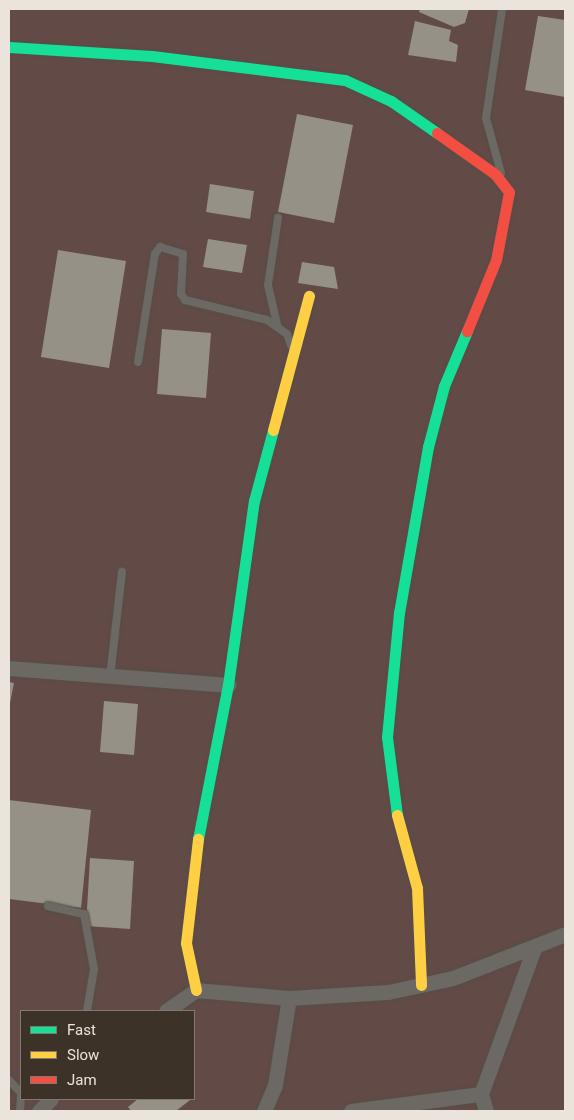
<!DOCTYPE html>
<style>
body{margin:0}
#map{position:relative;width:574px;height:1120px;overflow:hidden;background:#37322c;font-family:Roboto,sans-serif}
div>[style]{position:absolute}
.green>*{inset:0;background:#624a46}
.building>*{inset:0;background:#959187}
.roads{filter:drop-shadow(0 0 1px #534f4a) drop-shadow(0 0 1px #534f4a)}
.lane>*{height:8px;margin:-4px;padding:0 4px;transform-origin:4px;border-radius:4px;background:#6c6863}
.street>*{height:15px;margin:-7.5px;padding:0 7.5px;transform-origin:7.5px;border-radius:7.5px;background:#6c6863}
.fast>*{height:11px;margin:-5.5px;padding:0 5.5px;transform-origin:5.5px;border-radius:5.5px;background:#16e098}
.slow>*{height:11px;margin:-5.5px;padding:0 5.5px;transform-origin:5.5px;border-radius:5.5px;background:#ffcf43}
.jam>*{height:11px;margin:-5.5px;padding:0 5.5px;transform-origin:5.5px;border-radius:5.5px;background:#f24e42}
span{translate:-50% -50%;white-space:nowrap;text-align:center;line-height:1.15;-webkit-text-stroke:5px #3c3227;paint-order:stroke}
.frame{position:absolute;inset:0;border:10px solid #eae4dd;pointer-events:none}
.legend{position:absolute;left:20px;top:1010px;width:175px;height:90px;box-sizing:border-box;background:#3c3227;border:1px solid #827970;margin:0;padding:6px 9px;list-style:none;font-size:15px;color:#eae4dd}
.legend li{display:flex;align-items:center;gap:10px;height:25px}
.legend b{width:25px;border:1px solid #827970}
</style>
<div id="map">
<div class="green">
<i style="clip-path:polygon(evenodd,9px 9px,565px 9px,565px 1111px,9px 1111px,9px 9px,21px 1011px,194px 1011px,194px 1099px,21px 1099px,21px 1011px)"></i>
</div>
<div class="building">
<i style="clip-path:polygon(420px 9px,469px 9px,465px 23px,454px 27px,419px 12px)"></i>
<i style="clip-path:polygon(538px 16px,565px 20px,565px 97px,525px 90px)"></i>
<i style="clip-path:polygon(415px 21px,451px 30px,449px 41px,458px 45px,456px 62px,408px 55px)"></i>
<i style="clip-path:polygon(297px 114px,353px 125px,334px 223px,278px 212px)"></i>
<i style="clip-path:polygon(210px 184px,254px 191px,250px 219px,206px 212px)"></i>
<i style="clip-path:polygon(208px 239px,247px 245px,242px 273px,203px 267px)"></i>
<i style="clip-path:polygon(58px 250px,126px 261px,109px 368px,41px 357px)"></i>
<i style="clip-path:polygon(302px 262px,334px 267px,338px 289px,298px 283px)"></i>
<i style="clip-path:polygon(162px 329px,211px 333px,206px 398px,157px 394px)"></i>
<i style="clip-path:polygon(9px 682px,14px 683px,10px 703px,9px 703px)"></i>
<i style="clip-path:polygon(104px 701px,138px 704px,134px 755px,100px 752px)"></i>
<i style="clip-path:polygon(9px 800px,91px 810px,81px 908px,9px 899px)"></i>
<i style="clip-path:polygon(90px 858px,134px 861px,130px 929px,86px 926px)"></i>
<i style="clip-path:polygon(138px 1099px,189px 1099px,190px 1100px,176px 1111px,131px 1111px,128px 1107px)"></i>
</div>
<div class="roads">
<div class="lane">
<i style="left:501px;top:173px;width:57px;rotate:-105.3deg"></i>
<i style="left:486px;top:118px;width:110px;rotate:-81.6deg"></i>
<i style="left:277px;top:324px;width:40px;rotate:-103deg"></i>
<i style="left:268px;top:285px;width:68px;rotate:-81.5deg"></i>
<i style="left:138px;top:362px;width:109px;rotate:-81.1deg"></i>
<i style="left:155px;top:254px;width:9px;rotate:-54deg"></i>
<i style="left:160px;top:247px;width:24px;rotate:17deg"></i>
<i style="left:183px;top:254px;width:40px;rotate:92.9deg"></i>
<i style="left:181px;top:294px;width:7px;rotate:56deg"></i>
<i style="left:185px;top:300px;width:84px;rotate:13.7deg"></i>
<i style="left:267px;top:320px;width:24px;rotate:35deg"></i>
<i style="left:287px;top:334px;width:12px;rotate:70deg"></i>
<i style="left:110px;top:677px;width:106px;rotate:-83.5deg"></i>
<i style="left:48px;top:906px;width:37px;rotate:13deg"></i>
<i style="left:84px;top:914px;width:56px;rotate:79.7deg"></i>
<i style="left:94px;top:969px;width:43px;rotate:99.5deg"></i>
<i style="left:9px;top:1080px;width:18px;rotate:47deg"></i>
<i style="left:20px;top:1111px;width:16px;rotate:-86deg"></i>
</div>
<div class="street">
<i style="left:9px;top:668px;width:220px;rotate:4.4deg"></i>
<i style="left:166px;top:1011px;width:37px;rotate:-35deg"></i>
<i style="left:196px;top:990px;width:93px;rotate:4.9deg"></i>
<i style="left:289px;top:998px;width:99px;rotate:-3.5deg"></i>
<i style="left:388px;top:992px;width:66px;rotate:-12.2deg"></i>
<i style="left:453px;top:978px;width:120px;rotate:-21.4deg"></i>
<i style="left:39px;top:1111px;width:17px;rotate:-45deg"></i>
<i style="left:264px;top:1111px;width:28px;rotate:-67deg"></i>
<i style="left:275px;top:1085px;width:88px;rotate:-80.9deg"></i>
<i style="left:351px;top:1111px;width:131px;rotate:-7.5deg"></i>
<i style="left:486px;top:1111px;width:18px;rotate:-106deg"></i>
<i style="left:481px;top:1094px;width:155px;rotate:-70deg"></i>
</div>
<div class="fast">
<i style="left:9px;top:47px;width:143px;rotate:3.6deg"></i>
<i style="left:152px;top:56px;width:194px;rotate:7.1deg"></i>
<i style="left:345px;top:80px;width:51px;rotate:24.5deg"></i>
<i style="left:391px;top:101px;width:56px;rotate:34.8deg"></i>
<i style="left:397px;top:815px;width:79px;rotate:-97.3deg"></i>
<i style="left:387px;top:737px;width:125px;rotate:-84.5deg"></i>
<i style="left:399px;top:613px;width:169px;rotate:-80.1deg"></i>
<i style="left:428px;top:447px;width:63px;rotate:-75.3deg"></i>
<i style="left:444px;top:386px;width:60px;rotate:-67.3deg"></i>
<i style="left:198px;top:839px;width:157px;rotate:-79deg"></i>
<i style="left:228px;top:685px;width:186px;rotate:-82deg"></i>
<i style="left:254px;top:501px;width:73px;rotate:-75deg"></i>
</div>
<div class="slow">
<i style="left:273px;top:430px;width:139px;rotate:-75deg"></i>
<i style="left:397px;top:815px;width:76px;rotate:74.7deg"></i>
<i style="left:417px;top:888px;width:97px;rotate:87.6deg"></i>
<i style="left:196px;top:990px;width:48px;rotate:-102deg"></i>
<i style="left:186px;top:943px;width:105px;rotate:-83.4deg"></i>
</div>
<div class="jam">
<i style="left:437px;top:133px;width:71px;rotate:35.3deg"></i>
<i style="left:495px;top:174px;width:23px;rotate:52deg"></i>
<i style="left:509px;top:192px;width:69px;rotate:100.8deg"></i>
<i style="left:496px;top:260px;width:77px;rotate:112.2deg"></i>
</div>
</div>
<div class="frame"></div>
<ul class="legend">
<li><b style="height:6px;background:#16e098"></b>Fast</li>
<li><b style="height:6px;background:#ffcf43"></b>Slow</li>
<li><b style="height:6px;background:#f24e42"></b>Jam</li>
</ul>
</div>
